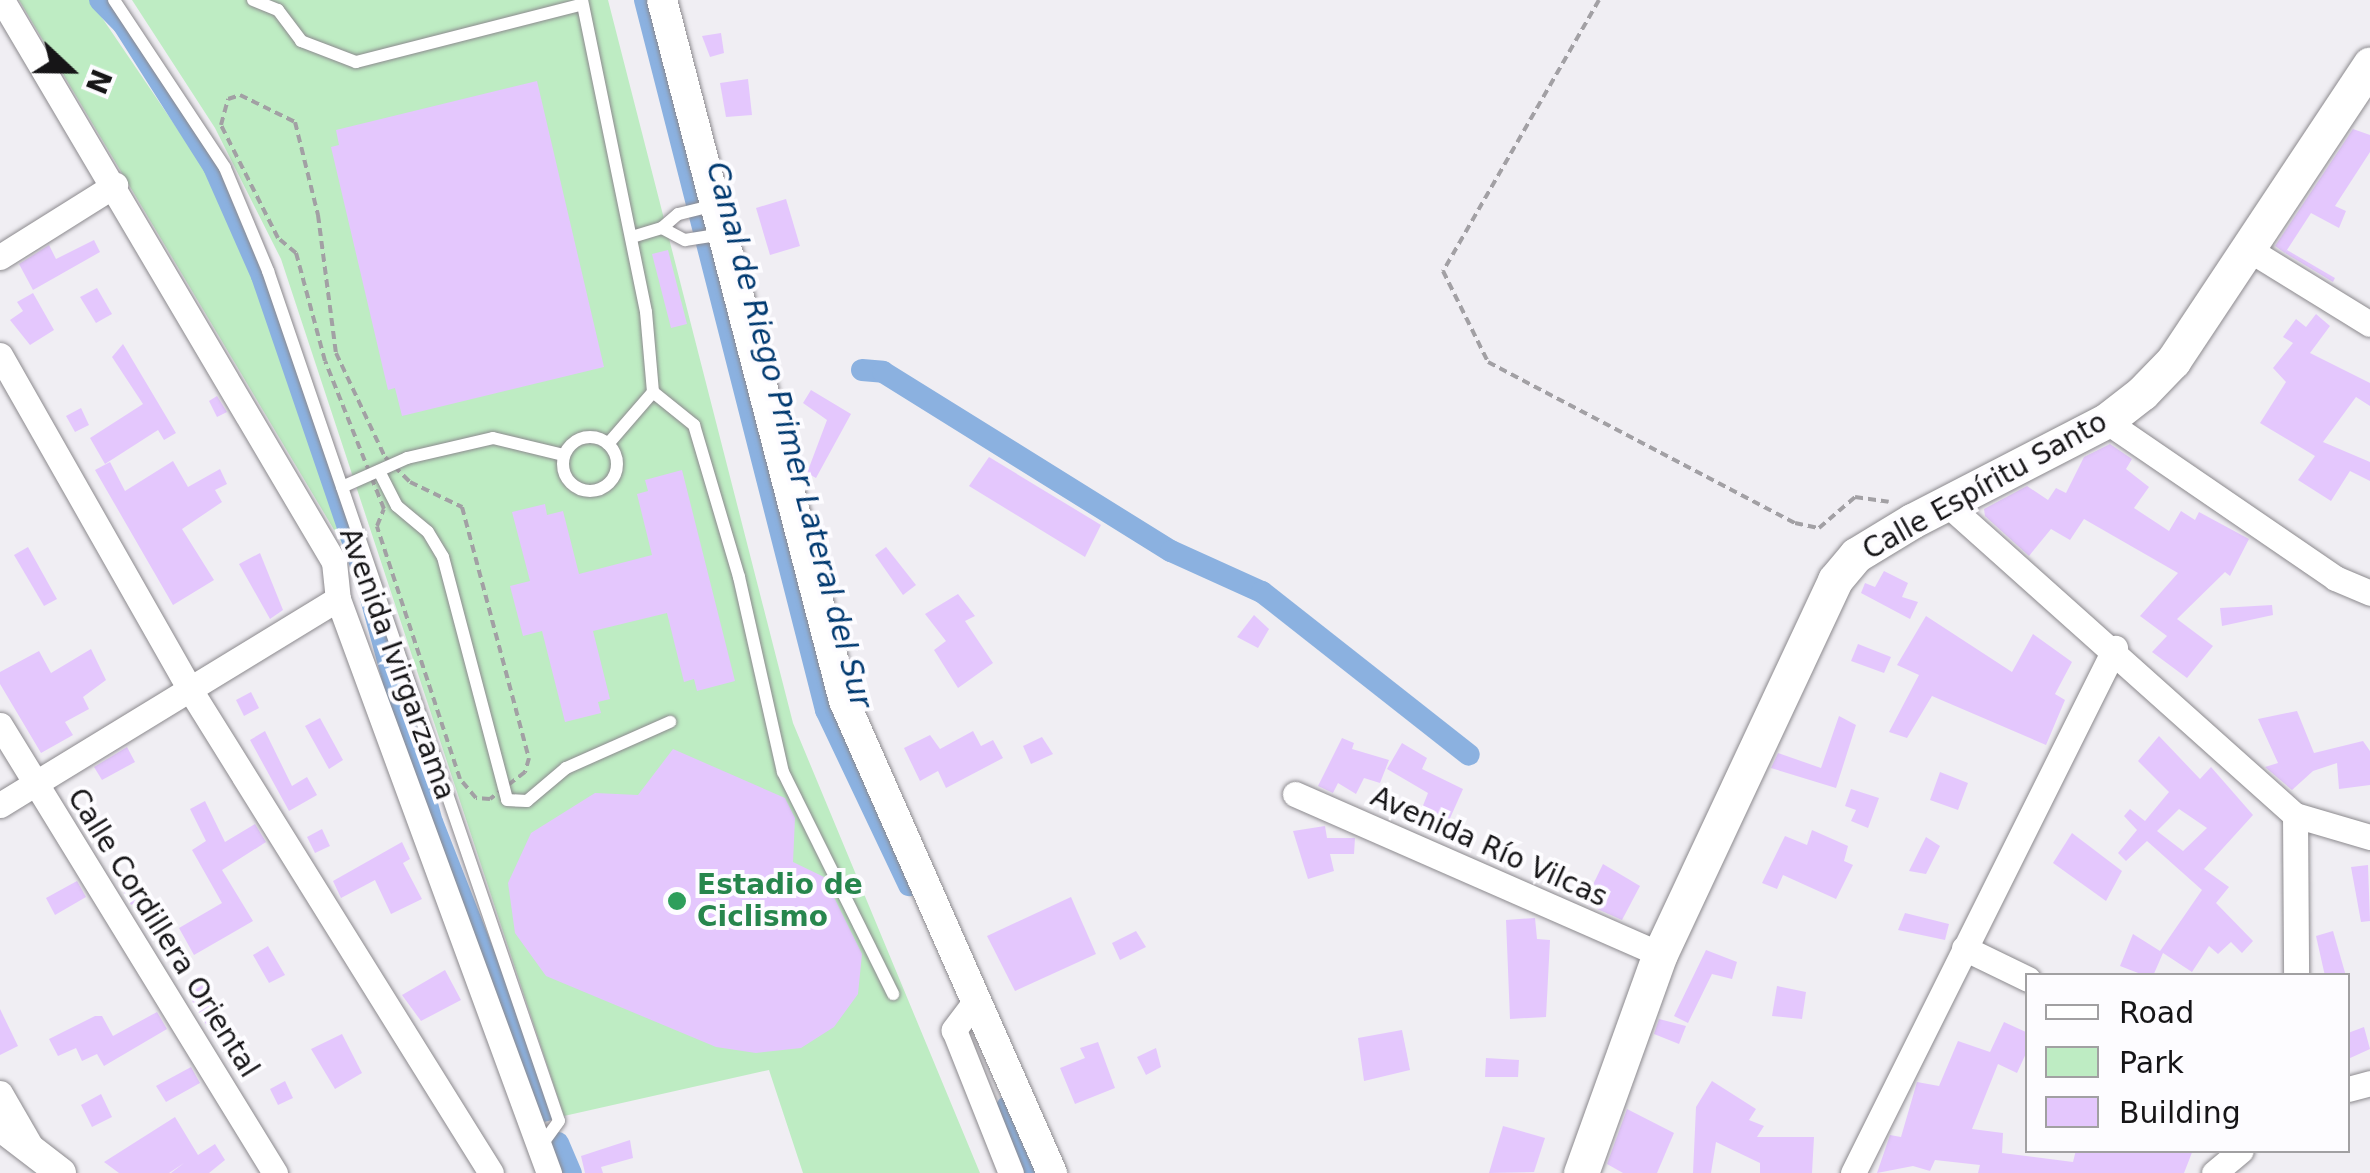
<!DOCTYPE html>
<meta charset="utf-8">
<style>
body{margin:0}
#map{position:relative;width:2370px;height:1173px;overflow:hidden;background:#f0eef3;font-family:"DejaVu Sans",sans-serif}
div>[style]{position:absolute}
.green>*{inset:0;background:#beecc3}
.canal>*{height:22px;margin:-11px;padding:0 11px;transform-origin:11px;border-radius:11px;background:#8bb1e0}
.building>*{inset:0;background:#e4c7fd}
.path>*{height:4px;margin-top:-2px;transform-origin:0;background:repeating-linear-gradient(90deg,#a2a0a4 0 8px,transparent 0 13px)}
.roads{filter:drop-shadow(0 0 2px #8c8a8e) drop-shadow(0 0 2px #8c8a8e)}
.service>*{height:12px;margin:-6px;padding:0 6px;transform-origin:6px;border-radius:6px;background:#fff}
.service>.ring{margin:-6px;padding:0;box-sizing:content-box;background:none;border:12px solid #fff;border-radius:50%}
.minor>*{height:25px;margin:-12.5px;padding:0 12.5px;transform-origin:12.5px;border-radius:12.5px;background:#fff}
.tertiary>*{height:30px;margin:-15px;padding:0 15px;transform-origin:15px;border-radius:15px;background:#fff}
.secondary>*{height:35px;margin:-17.5px;padding:0 17.5px;transform-origin:17.5px;border-radius:17.5px;background:#fff}
.dots>*{width:28px;height:28px;translate:-50% -50%;box-sizing:border-box;border:5px solid #fdfcff;border-radius:50%}
span{translate:-50% -50%;white-space:nowrap;text-align:center;line-height:1.15;-webkit-text-stroke:8px #fdfcff;paint-order:stroke}
.street-label{font-size:28px;color:#161517}
.leisure-label{font-size:28px;color:#27864d;font-weight:700}
.left{translate:0 -50%;text-align:left}
.water-label{font-size:30px;color:#003970;font-style:italic}
.legend{position:absolute;left:2025px;top:973px;width:325px;height:180px;box-sizing:border-box;background:#fdfcff;border:2px solid #a1a0a2;margin:0;padding:12px 18px;list-style:none;font-size:30px;color:#161517}
.legend li{display:flex;align-items:center;gap:20px;height:50px}
.legend b{width:50px;border:2px solid #a1a0a2}
.north{position:absolute;left:20px;top:20px;width:100px;height:100px;-webkit-text-stroke:8px #fdfcff;paint-order:stroke;rotate:112deg;font-size:28px;font-weight:700;line-height:40px;text-align:center;color:#161517}
.north::after{content:'';display:block;margin:auto;width:35px;height:45px;background:#161517;clip-path:polygon(50% 0,100% 100%,50% 72%,0 100%)}
</style>
<div id="map">
<div class="green">
<i style="clip-path:polygon(19px 0,90px 0,206px 171px,251px 271px,355px 565px)"></i>
<i style="clip-path:polygon(132px 0,608px 0,793px 723px,980px 1173px,803px 1173px,769px 1070px,564px 1116px,281px 259px,215px 128px)"></i>
</div>
<div class="canal">
<i style="left:100px;top:0;width:35px;rotate:46deg"></i>
<i style="left:124px;top:25px;width:168px;rotate:57.6deg"></i>
<i style="left:214px;top:167px;width:119px;rotate:66.2deg"></i>
<i style="left:262px;top:276px;width:317px;rotate:71.1deg"></i>
<i style="left:365px;top:576px;width:255px;rotate:74.8deg"></i>
<i style="left:432px;top:822px;width:310px;rotate:68.6deg"></i>
<i style="left:645px;top:0;width:733px;rotate:75.7deg"></i>
<i style="left:826px;top:710px;width:194px;rotate:64.6deg"></i>
<i style="left:862px;top:370px;width:21px;rotate:5deg"></i>
<i style="left:883px;top:372px;width:339px;rotate:31.9deg"></i>
<i style="left:1171px;top:551px;width:100px;rotate:24.3deg"></i>
<i style="left:1262px;top:592px;width:263px;rotate:38.2deg"></i>
<i style="left:1007px;top:1107px;width:71px;rotate:67.8deg"></i>
<i style="left:558px;top:1143px;width:33px;rotate:67deg"></i>
</div>
<div class="building">
<i style="clip-path:polygon(721px 33px,724px 53px,710px 57px,702px 36px)"></i>
<i style="clip-path:polygon(748px 79px,752px 115px,726px 117px,720px 83px)"></i>
<i style="clip-path:polygon(537px 81px,604px 367px,402px 416px,395px 388px,388px 390px,331px 147px,339px 145px,336px 130px)"></i>
<i style="clip-path:polygon(2353px 129px,2370px 135px,2370px 152px,2335px 206px,2346px 211px,2339px 228px,2311px 213px,2285px 253px,2275px 246px)"></i>
<i style="clip-path:polygon(786px 199px,800px 246px,770px 255px,756px 208px)"></i>
<i style="clip-path:polygon(94px 240px,100px 252px,33px 290px,19px 264px,49px 245px,56px 259px)"></i>
<i style="clip-path:polygon(668px 250px,687px 324px,671px 328px,652px 254px)"></i>
<i style="clip-path:polygon(2287px 250px,2335px 278px,2333px 282px,2285px 253px)"></i>
<i style="clip-path:polygon(97px 288px,112px 314px,96px 323px,80px 297px)"></i>
<i style="clip-path:polygon(33px 293px,54px 330px,30px 345px,10px 320px,23px 311px,17px 302px)"></i>
<i style="clip-path:polygon(2316px 314px,2330px 326px,2310px 353px,2370px 383px,2370px 406px,2356px 397px,2323px 442px,2370px 462px,2370px 481px,2350px 471px,2331px 501px,2298px 480px,2315px 456px,2260px 423px,2286px 382px,2273px 368px,2293px 343px,2283px 337px,2296px 319px,2306px 327px)"></i>
<i style="clip-path:polygon(123px 344px,176px 433px,164px 440px,158px 430px,105px 464px,90px 438px,143px 404px,112px 357px)"></i>
<i style="clip-path:polygon(811px 390px,851px 414px,816px 478px,807px 473px,827px 420px,803px 403px)"></i>
<i style="clip-path:polygon(217px 396px,227px 412px,217px 417px,209px 401px)"></i>
<i style="clip-path:polygon(81px 408px,89px 425px,75px 432px,66px 416px)"></i>
<i style="clip-path:polygon(2110px 444px,2132px 459px,2126px 469px,2149px 487px,2134px 508px,2169px 531px,2181px 511px,2195px 520px,2199px 512px,2249px 539px,2230px 576px,2225px 572px,2177px 619px,2213px 646px,2187px 678px,2152px 652px,2167px 636px,2140px 616px,2178px 573px,2084px 519px,2070px 540px,2051px 529px,2029px 556px,1985px 516px,1984px 509px,2027px 486px,2048px 500px,2056px 488px,2066px 493px,2084px 457px)"></i>
<i style="clip-path:polygon(989px 457px,1101px 525px,1085px 557px,969px 486px)"></i>
<i style="clip-path:polygon(173px 461px,188px 487px,220px 469px,227px 484px,215px 490px,222px 502px,182px 529px,214px 580px,173px 605px,95px 470px,110px 462px,125px 491px)"></i>
<i style="clip-path:polygon(682px 470px,735px 681px,697px 691px,694px 679px,684px 682px,667px 613px,593px 631px,610px 699px,598px 702px,601px 713px,565px 722px,542px 631px,523px 636px,510px 586px,530px 581px,512px 512px,545px 504px,547px 515px,563px 511px,579px 574px,652px 555px,637px 494px,648px 491px,645px 480px)"></i>
<i style="clip-path:polygon(28px 547px,57px 599px,44px 606px,14px 555px)"></i>
<i style="clip-path:polygon(886px 547px,916px 585px,903px 595px,875px 555px)"></i>
<i style="clip-path:polygon(260px 553px,283px 610px,270px 619px,239px 564px)"></i>
<i style="clip-path:polygon(1884px 571px,1908px 583px,1902px 597px,1918px 602px,1910px 619px,1861px 593px,1865px 583px,1875px 587px)"></i>
<i style="clip-path:polygon(958px 594px,975px 616px,965px 621px,993px 663px,958px 688px,934px 650px,946px 641px,925px 614px)"></i>
<i style="clip-path:polygon(2272px 605px,2273px 615px,2222px 626px,2220px 608px)"></i>
<i style="clip-path:polygon(1254px 615px,1269px 629px,1258px 648px,1237px 637px)"></i>
<i style="clip-path:polygon(1926px 616px,2012px 672px,2033px 634px,2072px 662px,2055px 694px,2065px 700px,2046px 745px,1932px 696px,1907px 738px,1889px 732px,1919px 675px,1897px 665px)"></i>
<i style="clip-path:polygon(1858px 644px,1891px 657px,1884px 673px,1851px 661px)"></i>
<i style="clip-path:polygon(91px 649px,106px 680px,83px 697px,89px 709px,65px 722px,73px 735px,41px 753px,0 684px,0 672px,39px 651px,51px 673px)"></i>
<i style="clip-path:polygon(251px 692px,259px 708px,244px 716px,236px 700px)"></i>
<i style="clip-path:polygon(2297px 711px,2314px 753px,2363px 741px,2370px 751px,2370px 785px,2339px 789px,2337px 763px,2313px 771px,2292px 790px,2265px 767px,2278px 763px,2258px 719px)"></i>
<i style="clip-path:polygon(1839px 716px,1856px 725px,1836px 788px,1771px 768px,1778px 753px,1821px 768px)"></i>
<i style="clip-path:polygon(320px 718px,343px 760px,329px 769px,305px 726px)"></i>
<i style="clip-path:polygon(265px 731px,292px 786px,307px 777px,317px 795px,289px 811px,250px 740px)"></i>
<i style="clip-path:polygon(973px 731px,981px 746px,993px 740px,1003px 758px,946px 788px,938px 771px,920px 781px,904px 748px,930px 735px,940px 749px)"></i>
<i style="clip-path:polygon(evenodd,2159px 736px,2200px 779px,2211px 767px,2253px 815px,2204px 869px,2229px 887px,2216px 903px,2253px 941px,2242px 953px,2231px 942px,2218px 954px,2209px 946px,2192px 972px,2163px 953px,2153px 976px,2146px 976px,2120px 966px,2133px 934px,2160px 951px,2202px 890px,2147px 841px,2126px 861px,2118px 853px,2137px 830px,2124px 816px,2130px 809px,2145px 821px,2169px 792px,2138px 761px,2159px 736px,2179px 809px,2207px 828px,2183px 851px,2157px 831px,2179px 809px)"></i>
<i style="clip-path:polygon(1042px 737px,1053px 754px,1031px 764px,1023px 746px)"></i>
<i style="clip-path:polygon(1342px 738px,1354px 743px,1352px 749px,1389px 760px,1380px 783px,1364px 778px,1356px 794px,1338px 783px,1333px 793px,1318px 786px)"></i>
<i style="clip-path:polygon(1402px 743px,1427px 758px,1422px 769px,1463px 789px,1443px 834px,1416px 823px,1428px 793px,1387px 769px)"></i>
<i style="clip-path:polygon(127px 747px,135px 762px,102px 780px,94px 767px)"></i>
<i style="clip-path:polygon(673px 749px,785px 798px,795px 818px,793px 862px,824px 877px,862px 954px,858px 994px,834px 1027px,801px 1048px,756px 1053px,716px 1047px,546px 976px,515px 933px,508px 883px,531px 833px,595px 793px,638px 795px)"></i>
<i style="clip-path:polygon(1940px 772px,1968px 783px,1958px 810px,1930px 800px)"></i>
<i style="clip-path:polygon(1851px 789px,1879px 798px,1868px 828px,1851px 821px,1856px 810px,1845px 806px)"></i>
<i style="clip-path:polygon(205px 801px,225px 842px,255px 824px,266px 842px,222px 870px,253px 921px,194px 955px,179px 928px,222px 903px,192px 850px,206px 841px,190px 809px)"></i>
<i style="clip-path:polygon(1325px 826px,1327px 838px,1355px 838px,1354px 854px,1330px 854px,1334px 871px,1308px 879px,1293px 831px)"></i>
<i style="clip-path:polygon(107px 827px,116px 844px,101px 852px,92px 835px)"></i>
<i style="clip-path:polygon(322px 829px,330px 846px,315px 853px,307px 837px)"></i>
<i style="clip-path:polygon(1812px 830px,1848px 846px,1844px 861px,1853px 865px,1836px 899px,1783px 875px,1777px 889px,1762px 883px,1785px 836px,1807px 845px)"></i>
<i style="clip-path:polygon(2072px 833px,2122px 871px,2106px 901px,2053px 863px)"></i>
<i style="clip-path:polygon(1926px 837px,1940px 846px,1926px 874px,1909px 871px)"></i>
<i style="clip-path:polygon(402px 842px,410px 859px,403px 863px,422px 899px,391px 914px,375px 880px,341px 898px,333px 881px)"></i>
<i style="clip-path:polygon(1603px 864px,1640px 886px,1622px 920px,1584px 903px)"></i>
<i style="clip-path:polygon(2368px 865px,2370px 921px,2361px 922px,2351px 867px)"></i>
<i style="clip-path:polygon(77px 881px,86px 897px,55px 915px,46px 898px)"></i>
<i style="clip-path:polygon(137px 881px,145px 897px,131px 905px,122px 889px)"></i>
<i style="clip-path:polygon(1071px 897px,1096px 954px,1015px 991px,987px 936px)"></i>
<i style="clip-path:polygon(1905px 913px,1949px 924px,1945px 940px,1898px 930px)"></i>
<i style="clip-path:polygon(1535px 918px,1537px 939px,1550px 940px,1546px 1017px,1510px 1019px,1506px 920px)"></i>
<i style="clip-path:polygon(1136px 931px,1146px 947px,1120px 960px,1112px 943px)"></i>
<i style="clip-path:polygon(2333px 931px,2346px 976px,2325px 976px,2316px 936px)"></i>
<i style="clip-path:polygon(268px 946px,285px 975px,269px 983px,253px 955px)"></i>
<i style="clip-path:polygon(1706px 950px,1737px 962px,1732px 979px,1712px 974px,1688px 1023px,1674px 1016px)"></i>
<i style="clip-path:polygon(445px 970px,461px 1000px,421px 1021px,402px 995px)"></i>
<i style="clip-path:polygon(206px 983px,229px 1030px,214px 1038px,188px 994px)"></i>
<i style="clip-path:polygon(1777px 986px,1806px 992px,1802px 1019px,1772px 1016px)"></i>
<i style="clip-path:polygon(0 1009px,18px 1046px,0 1055px)"></i>
<i style="clip-path:polygon(157px 1012px,167px 1029px,104px 1066px,97px 1054px,82px 1061px,76px 1048px,58px 1056px,49px 1039px,95px 1016px,102px 1016px,113px 1036px)"></i>
<i style="clip-path:polygon(1659px 1019px,1686px 1026px,1679px 1044px,1654px 1034px)"></i>
<i style="clip-path:polygon(2004px 1022px,2028px 1033px,2028px 1049px,2017px 1073px,1998px 1064px,1972px 1129px,2003px 1133px,2002px 1153px,2073px 1162px,2076px 1150px,2193px 1150px,2184px 1173px,1978px 1173px,1980px 1165px,1935px 1160px,1930px 1171px,1913px 1166px,1877px 1173px,1890px 1135px,1901px 1137px,1917px 1082px,1939px 1086px,1958px 1041px,1990px 1052px)"></i>
<i style="clip-path:polygon(2364px 1027px,2370px 1049px,2348px 1059px,2348px 1033px)"></i>
<i style="clip-path:polygon(1402px 1030px,1410px 1070px,1364px 1081px,1358px 1038px)"></i>
<i style="clip-path:polygon(342px 1034px,362px 1073px,335px 1089px,311px 1049px)"></i>
<i style="clip-path:polygon(1098px 1042px,1115px 1088px,1075px 1104px,1060px 1068px,1085px 1058px,1080px 1048px)"></i>
<i style="clip-path:polygon(1156px 1048px,1161px 1067px,1146px 1075px,1137px 1057px)"></i>
<i style="clip-path:polygon(1486px 1058px,1519px 1060px,1518px 1077px,1485px 1077px)"></i>
<i style="clip-path:polygon(191px 1067px,200px 1083px,166px 1102px,156px 1086px)"></i>
<i style="clip-path:polygon(285px 1081px,293px 1098px,278px 1105px,270px 1089px)"></i>
<i style="clip-path:polygon(1712px 1081px,1756px 1109px,1749px 1120px,1764px 1126px,1757px 1137px,1814px 1137px,1812px 1173px,1760px 1173px,1760px 1163px,1716px 1142px,1711px 1173px,1693px 1173px,1696px 1107px)"></i>
<i style="clip-path:polygon(101px 1094px,112px 1117px,92px 1127px,81px 1105px)"></i>
<i style="clip-path:polygon(1627px 1109px,1674px 1133px,1657px 1173px,1623px 1173px,1607px 1164px)"></i>
<i style="clip-path:polygon(175px 1117px,198px 1155px,215px 1144px,225px 1160px,209px 1173px,171px 1173px,184px 1163px,169px 1173px,119px 1173px,104px 1162px)"></i>
<i style="clip-path:polygon(1503px 1126px,1545px 1138px,1534px 1172px,1489px 1173px)"></i>
<i style="clip-path:polygon(630px 1140px,633px 1158px,601px 1167px,603px 1173px,585px 1173px,581px 1156px)"></i>
</div>
<div class="path">
<i style="left:1599px;top:0;width:313px;rotate:119.9deg"></i>
<i style="left:1443px;top:271px;width:102px;rotate:63.7deg"></i>
<i style="left:1488px;top:362px;width:347px;rotate:27.7deg"></i>
<i style="left:1795px;top:523px;width:25px;rotate:12deg"></i>
<i style="left:1819px;top:528px;width:48px;rotate:-40.7deg"></i>
<i style="left:1855px;top:497px;width:34px;rotate:8deg"></i>
<i style="left:240px;top:95px;width:61px;rotate:26.1deg"></i>
<i style="left:295px;top:122px;width:96px;rotate:76.1deg"></i>
<i style="left:318px;top:215px;width:139px;rotate:82.6deg"></i>
<i style="left:336px;top:353px;width:115px;rotate:64.8deg"></i>
<i style="left:385px;top:457px;width:35px;rotate:45deg"></i>
<i style="left:410px;top:482px;width:58px;rotate:25.7deg"></i>
<i style="left:462px;top:507px;width:260px;rotate:75.1deg"></i>
<i style="left:529px;top:758px;width:15px;rotate:106deg"></i>
<i style="left:525px;top:772px;width:44px;rotate:142.4deg"></i>
<i style="left:490px;top:799px;width:14px;rotate:-176deg"></i>
<i style="left:476px;top:798px;width:25px;rotate:-130deg"></i>
<i style="left:460px;top:779px;width:266px;rotate:-108.2deg"></i>
<i style="left:377px;top:526px;width:18px;rotate:-68deg"></i>
<i style="left:384px;top:509px;width:159px;rotate:-111.7deg"></i>
<i style="left:325px;top:361px;width:112px;rotate:-105deg"></i>
<i style="left:296px;top:253px;width:23px;rotate:-140deg"></i>
<i style="left:278px;top:238px;width:127px;rotate:-116.8deg"></i>
<i style="left:221px;top:125px;width:27px;rotate:-75deg"></i>
<i style="left:228px;top:99px;width:13px;rotate:-18deg"></i>
</div>
<div class="roads">
<div class="service">
<i style="left:114px;top:0;width:201px;rotate:56.5deg"></i>
<i style="left:225px;top:168px;width:112px;rotate:67.3deg"></i>
<i style="left:268px;top:271px;width:898px;rotate:71.1deg"></i>
<i style="left:559px;top:1121px;width:29px;rotate:126deg"></i>
<i style="left:253px;top:0;width:27px;rotate:22deg"></i>
<i style="left:278px;top:10px;width:39px;rotate:53deg"></i>
<i style="left:301px;top:41px;width:59px;rotate:20.9deg"></i>
<i style="left:356px;top:62px;width:231px;rotate:-14.3deg"></i>
<i style="left:582px;top:0;width:318px;rotate:78.4deg"></i>
<i style="left:646px;top:312px;width:80px;rotate:85deg"></i>
<i style="left:653px;top:392px;width:53px;rotate:38.8deg"></i>
<i style="left:694px;top:425px;width:159px;rotate:73.5deg"></i>
<i style="left:739px;top:577px;width:200px;rotate:77.3deg"></i>
<i style="left:783px;top:772px;width:248px;rotate:63.6deg"></i>
<i style="left:715px;top:205px;width:38px;rotate:166deg"></i>
<i style="left:678px;top:214px;width:21px;rotate:139deg"></i>
<i style="left:662px;top:228px;width:26px;rotate:28deg"></i>
<i style="left:685px;top:240px;width:37px;rotate:-9deg"></i>
<i style="left:632px;top:237px;width:31px;rotate:-17deg"></i>
<i class="ring" style="left:563px;top:437px;width:42px;height:42px"></i>
<i style="left:608px;top:444px;width:69px;rotate:-49.1deg"></i>
<i style="left:379px;top:471px;width:39px;rotate:63deg"></i>
<i style="left:397px;top:506px;width:40px;rotate:40deg"></i>
<i style="left:428px;top:532px;width:29px;rotate:59deg"></i>
<i style="left:443px;top:557px;width:251px;rotate:75.2deg"></i>
<i style="left:507px;top:800px;width:20px;rotate:3deg"></i>
<i style="left:527px;top:801px;width:51px;rotate:-40.2deg"></i>
<i style="left:566px;top:768px;width:114px;rotate:-23.9deg"></i>
<i style="left:342px;top:487px;width:71px;rotate:-24deg"></i>
<i style="left:407px;top:458px;width:88px;rotate:-13.1deg"></i>
<i style="left:493px;top:438px;width:73px;rotate:13.5deg"></i>
</div>
<div class="minor">
<i style="left:2px;top:0;width:653px;rotate:59.43deg"></i>
<i style="left:334px;top:562px;width:37px;rotate:84deg"></i>
<i style="left:338px;top:599px;width:612px;rotate:69.82deg"></i>
<i style="left:2248px;top:249px;width:143px;rotate:31.6deg"></i>
<i style="left:0;top:257px;width:136px;rotate:-32.1deg"></i>
<i style="left:0;top:355px;width:383px;rotate:60.4deg"></i>
<i style="left:189px;top:688px;width:571px;rotate:58.09deg"></i>
<i style="left:2106px;top:421px;width:278px;rotate:34.4deg"></i>
<i style="left:2335px;top:578px;width:38px;rotate:23deg"></i>
<i style="left:1947px;top:504px;width:467px;rotate:41.8deg"></i>
<i style="left:2295px;top:815px;width:161px;rotate:89.6deg"></i>
<i style="left:0;top:725px;width:526px;rotate:58.46deg"></i>
<i style="left:1295px;top:794px;width:399px;rotate:23.7deg"></i>
<i style="left:0;top:805px;width:396px;rotate:-31.4deg"></i>
<i style="left:2295px;top:815px;width:78px;rotate:16.3deg"></i>
<i style="left:1964px;top:948px;width:71px;rotate:25.8deg"></i>
<i style="left:977px;top:999px;width:39px;rotate:127deg"></i>
<i style="left:954px;top:1030px;width:154px;rotate:68.3deg"></i>
<i style="left:2348px;top:1089px;width:23px;rotate:-15deg"></i>
<i style="left:0;top:1093px;width:60px;rotate:60deg"></i>
<i style="left:1853px;top:1173px;width:587px;rotate:-63.48deg"></i>
<i style="left:2214px;top:1173px;width:35px;rotate:-40deg"></i>
</div>
<div class="tertiary">
<i style="left:662px;top:0;width:724px;rotate:75.45deg"></i>
<i style="left:844px;top:701px;width:516px;rotate:66.22deg"></i>
<i style="left:0;top:1126px;width:77px;rotate:37.6deg"></i>
</div>
<div class="secondary">
<i style="left:1581px;top:1173px;width:233px;rotate:-70.2deg"></i>
<i style="left:1660px;top:954px;width:413px;rotate:-64.9deg"></i>
<i style="left:1835px;top:580px;width:33px;rotate:-50deg"></i>
<i style="left:1856px;top:555px;width:66px;rotate:-31.3deg"></i>
<i style="left:1912px;top:521px;width:218px;rotate:-27.3deg"></i>
<i style="left:2106px;top:421px;width:46px;rotate:-37.9deg"></i>
<i style="left:2142px;top:393px;width:45px;rotate:-45.9deg"></i>
<i style="left:2173px;top:361px;width:356px;rotate:-56.4deg"></i>
</div>
</div>
<div class="dots">
<i style="left:677px;top:901px;background:#2e9e5b"></i>
</div>
<div class="street-label">
<span style="left:1985px;top:486px;rotate:-29deg">Calle Espíritu Santo</span>
<span style="left:397px;top:664px;rotate:70deg">Avenida Ivirgarzama</span>
<span style="left:1489px;top:847px;rotate:24deg">Avenida Río Vilcas</span>
<span style="left:163px;top:933px;rotate:58deg">Calle Cordillera Oriental</span>
</div>
<div class="leisure-label">
<span class="left" style="left:697px;top:901px">Estadio de<br>Ciclismo</span>
</div>
<div class="water-label">
<span style="left:789px;top:435px;rotate:75deg">Canal de Riego Primer Lateral del Sur</span>
</div>
<ul class="legend">
<li><b style="height:12px;background:#fff"></b>Road</li>
<li><b style="height:28px;background:#beecc3"></b>Park</li>
<li><b style="height:28px;background:#e4c7fd"></b>Building</li>
</ul>
<div class="north">N</div>
</div>
